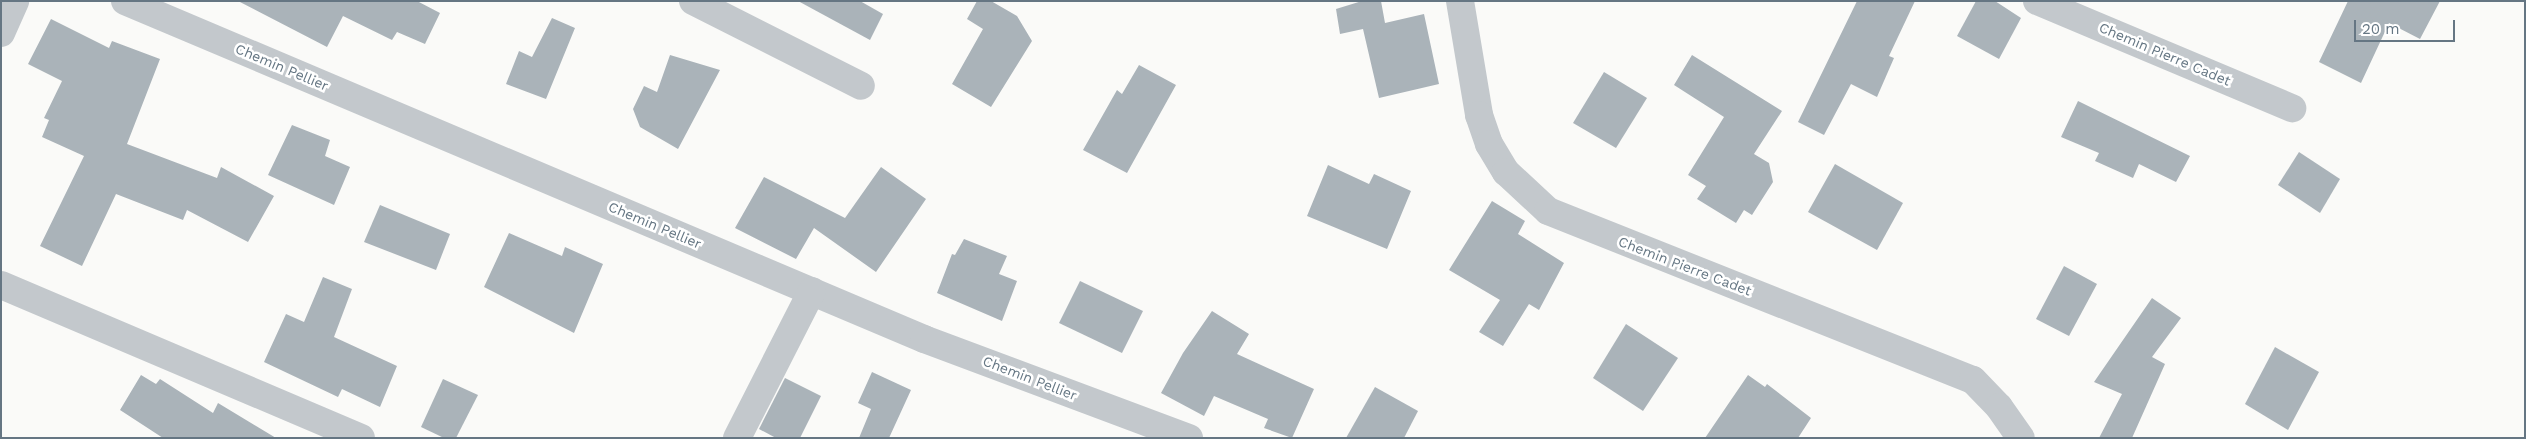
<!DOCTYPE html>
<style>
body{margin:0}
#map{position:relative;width:2526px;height:439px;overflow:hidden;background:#fafaf8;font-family:"Work Sans",sans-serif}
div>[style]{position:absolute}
.building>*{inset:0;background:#aab3b9}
.minor>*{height:28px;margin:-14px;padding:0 14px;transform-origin:14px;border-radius:14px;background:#c3c8cc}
span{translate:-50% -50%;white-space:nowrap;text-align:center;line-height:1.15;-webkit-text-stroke:5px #fff;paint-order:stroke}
.street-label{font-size:14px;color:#657683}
.frame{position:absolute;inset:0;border:2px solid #657683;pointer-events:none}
.scale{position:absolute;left:2354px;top:20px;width:101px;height:22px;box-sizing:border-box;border:2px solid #657683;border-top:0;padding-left:6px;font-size:15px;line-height:18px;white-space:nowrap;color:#657683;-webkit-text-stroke:4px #fff;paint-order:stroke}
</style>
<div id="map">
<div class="building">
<i style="clip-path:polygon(238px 1px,417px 1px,440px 13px,425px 44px,397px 32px,392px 40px,343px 16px,327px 47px)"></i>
<i style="clip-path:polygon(798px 1px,860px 1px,883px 14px,870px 40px)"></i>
<i style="clip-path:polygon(977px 1px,991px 1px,1017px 16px,1032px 41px,991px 107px,952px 84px,983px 29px,967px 19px)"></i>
<i style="clip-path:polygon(1362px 1px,1381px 1px,1385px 23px,1424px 14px,1439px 84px,1379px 98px,1363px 29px,1340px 34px,1336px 9px)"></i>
<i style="clip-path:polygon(1857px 1px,1915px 1px,1889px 56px,1894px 58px,1877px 97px,1851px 84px,1824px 135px,1798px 122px)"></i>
<i style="clip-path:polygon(1976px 1px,1995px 1px,2021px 18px,1999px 59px,1957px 36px)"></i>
<i style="clip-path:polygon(2348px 1px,2440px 1px,2420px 39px,2389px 23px,2361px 83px,2319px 62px)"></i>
<i style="clip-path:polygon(552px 18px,575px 28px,546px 99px,506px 84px,519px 51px,532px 57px)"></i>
<i style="clip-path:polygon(51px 19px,109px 48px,112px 41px,160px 59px,127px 144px,217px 178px,221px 167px,274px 196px,248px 242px,187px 210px,183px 220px,116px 194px,82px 266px,40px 246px,84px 156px,42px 137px,49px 120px,44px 118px,62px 81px,28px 64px)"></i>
<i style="clip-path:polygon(670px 55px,720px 70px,678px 149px,640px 127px,633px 109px,644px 86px,657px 92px)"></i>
<i style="clip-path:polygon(1692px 55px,1782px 111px,1754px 154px,1769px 163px,1773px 182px,1752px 215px,1744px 210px,1736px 223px,1697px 199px,1706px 186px,1688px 175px,1724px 117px,1674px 85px)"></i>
<i style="clip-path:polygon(1139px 65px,1176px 85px,1127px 173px,1083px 150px,1117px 90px,1122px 94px)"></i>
<i style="clip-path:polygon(1604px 72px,1647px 98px,1616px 148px,1573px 123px)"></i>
<i style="clip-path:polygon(2078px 101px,2190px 156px,2176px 182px,2139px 164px,2133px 178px,2095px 161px,2099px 153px,2061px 137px)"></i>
<i style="clip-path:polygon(292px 125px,330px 140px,325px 156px,350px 167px,334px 205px,268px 175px)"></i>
<i style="clip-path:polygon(2299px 152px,2340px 179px,2320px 213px,2278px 185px)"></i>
<i style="clip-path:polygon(1835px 164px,1903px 203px,1877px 250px,1808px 212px)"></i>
<i style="clip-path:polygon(1328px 165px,1369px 184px,1374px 174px,1411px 191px,1387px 249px,1307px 216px)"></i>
<i style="clip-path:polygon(881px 167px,926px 199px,876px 272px,814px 228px,796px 259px,735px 228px,764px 177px,845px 218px)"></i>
<i style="clip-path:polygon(1492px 201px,1525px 221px,1518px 234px,1564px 263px,1539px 310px,1529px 304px,1503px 346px,1479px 332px,1500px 300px,1449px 270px)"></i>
<i style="clip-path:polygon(380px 205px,450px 234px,436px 270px,364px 242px)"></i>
<i style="clip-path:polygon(509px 233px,562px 256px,565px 247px,603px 264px,574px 333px,484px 287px)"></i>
<i style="clip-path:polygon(964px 239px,1007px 256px,999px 274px,1017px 281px,1002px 321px,937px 293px,952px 254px,955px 255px)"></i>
<i style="clip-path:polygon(2064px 266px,2097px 284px,2069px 336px,2036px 319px)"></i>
<i style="clip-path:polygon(323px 277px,352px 289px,334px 337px,397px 366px,380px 407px,342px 389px,338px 397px,264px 362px,286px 314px,304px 322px)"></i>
<i style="clip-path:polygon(1080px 281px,1143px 311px,1122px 353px,1059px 323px)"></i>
<i style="clip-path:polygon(2152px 298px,2181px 318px,2152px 357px,2165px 364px,2132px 438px,2099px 438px,2122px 394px,2094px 382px)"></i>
<i style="clip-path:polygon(1212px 311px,1249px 334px,1237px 354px,1314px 389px,1292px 438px,1264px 428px,1268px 419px,1214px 396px,1204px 416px,1161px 393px,1183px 353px)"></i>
<i style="clip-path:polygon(1626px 324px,1678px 358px,1643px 411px,1593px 378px)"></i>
<i style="clip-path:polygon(2275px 347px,2319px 372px,2288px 430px,2245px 404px)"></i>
<i style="clip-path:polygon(872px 372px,911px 390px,889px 438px,859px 438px,871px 409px,858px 403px)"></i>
<i style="clip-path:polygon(141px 375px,156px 384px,160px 379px,213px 413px,218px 403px,276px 438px,163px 438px,120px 410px)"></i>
<i style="clip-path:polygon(1748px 375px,1765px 387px,1767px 384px,1811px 418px,1798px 438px,1705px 438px)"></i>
<i style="clip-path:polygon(785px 378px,821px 396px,800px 438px,776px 438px,759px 429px)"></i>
<i style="clip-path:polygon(443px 379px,478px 395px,456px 438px,444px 438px,421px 427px)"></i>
<i style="clip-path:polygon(1375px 387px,1418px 411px,1404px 438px,1346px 438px)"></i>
</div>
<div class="minor">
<i style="left:125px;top:1px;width:868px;rotate:22.93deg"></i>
<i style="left:924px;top:339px;width:283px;rotate:20.5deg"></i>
<i style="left:693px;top:1px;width:188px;rotate:26.8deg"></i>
<i style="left:1460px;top:1px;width:116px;rotate:80.5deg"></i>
<i style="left:1479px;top:115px;width:31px;rotate:71deg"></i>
<i style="left:1489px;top:144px;width:33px;rotate:59deg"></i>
<i style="left:1506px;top:172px;width:57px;rotate:42.9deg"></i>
<i style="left:1548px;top:211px;width:457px;rotate:21.7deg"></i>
<i style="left:1973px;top:380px;width:37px;rotate:46deg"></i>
<i style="left:1999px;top:407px;width:38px;rotate:55deg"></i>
<i style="left:2037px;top:1px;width:277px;rotate:22.8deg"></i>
<i style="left:1px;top:33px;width:35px;rotate:-66deg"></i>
<i style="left:1px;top:285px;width:391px;rotate:23deg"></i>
<i style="left:737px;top:438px;width:165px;rotate:-63deg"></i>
</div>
<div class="street-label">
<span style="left:2165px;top:54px;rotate:23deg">Chemin Pierre Cadet</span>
<span style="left:282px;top:67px;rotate:23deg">Chemin Pellier</span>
<span style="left:655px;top:225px;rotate:23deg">Chemin Pellier</span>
<span style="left:1685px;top:266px;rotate:21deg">Chemin Pierre Cadet</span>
<span style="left:1030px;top:378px;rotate:21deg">Chemin Pellier</span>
</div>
<div class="frame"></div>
<div class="scale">20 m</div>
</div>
